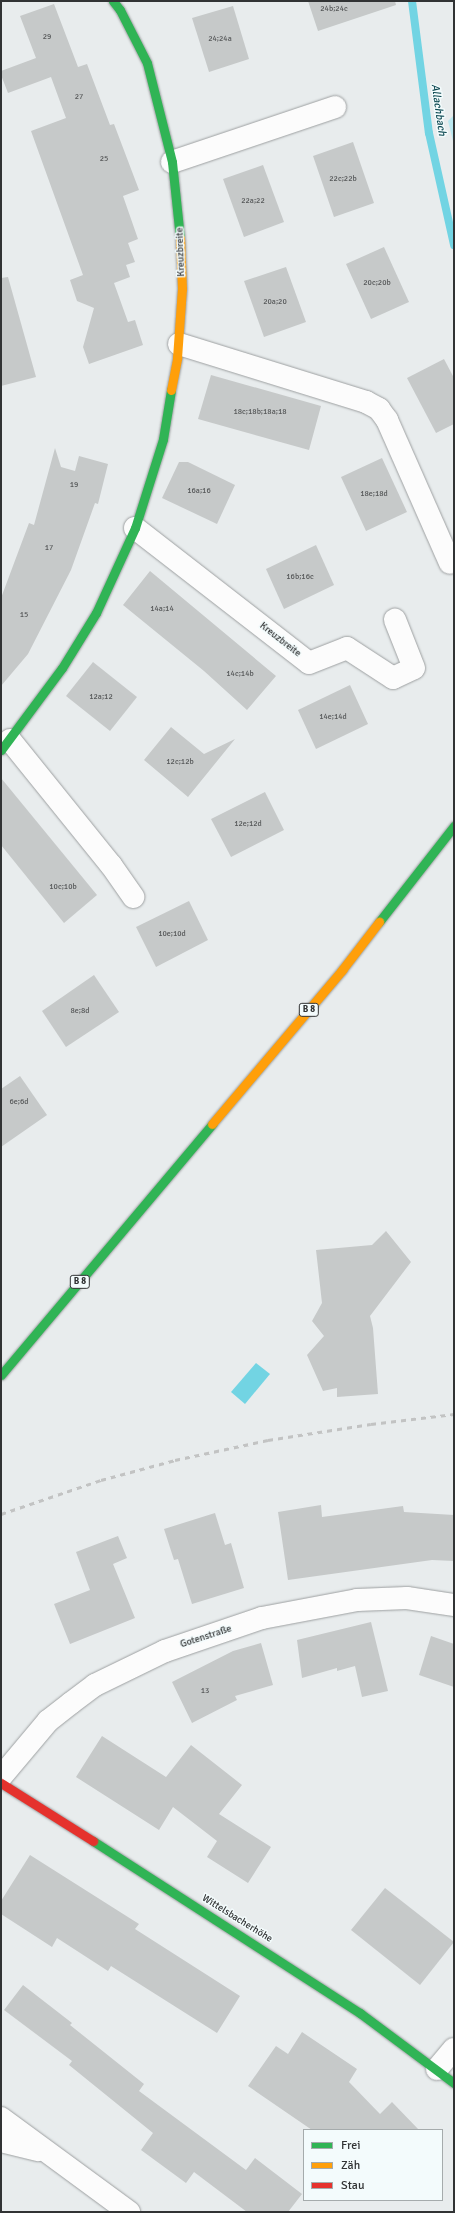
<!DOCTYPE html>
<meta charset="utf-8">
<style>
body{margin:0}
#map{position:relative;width:455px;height:2213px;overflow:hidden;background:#e8eced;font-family:Signika,sans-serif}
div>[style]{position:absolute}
.green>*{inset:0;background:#bbe8f0}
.water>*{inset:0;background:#72d4e3}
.stream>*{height:8px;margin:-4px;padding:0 4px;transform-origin:4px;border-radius:4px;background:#72d4e3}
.building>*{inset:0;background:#c6c9c9}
.roads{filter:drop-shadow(0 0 1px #9da0a1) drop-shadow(0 0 1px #9da0a1)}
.street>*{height:22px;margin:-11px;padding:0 11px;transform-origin:11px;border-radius:11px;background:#fcfcfc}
.fast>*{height:9px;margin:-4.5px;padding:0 4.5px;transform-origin:4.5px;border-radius:4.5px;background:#30b455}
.slow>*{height:9px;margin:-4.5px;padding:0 4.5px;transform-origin:4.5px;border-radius:4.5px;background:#ff9f0a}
.jam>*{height:9px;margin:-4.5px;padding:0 4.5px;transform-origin:4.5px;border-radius:4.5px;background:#e5322d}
.rail>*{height:3px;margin-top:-1.5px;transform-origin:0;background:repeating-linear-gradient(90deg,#c2c3c3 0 5px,transparent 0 10px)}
span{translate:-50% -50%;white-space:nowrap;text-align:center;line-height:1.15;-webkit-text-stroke:3px #f3fbfc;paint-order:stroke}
.number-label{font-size:8px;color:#565859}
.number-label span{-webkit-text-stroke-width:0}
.shield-label span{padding:1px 3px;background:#f3fbfc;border:1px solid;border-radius:3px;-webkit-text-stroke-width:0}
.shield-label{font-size:9px;color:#313334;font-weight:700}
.street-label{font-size:10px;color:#313334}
.water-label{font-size:11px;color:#0b4750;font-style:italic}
.frame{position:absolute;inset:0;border:2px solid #313334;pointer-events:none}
.legend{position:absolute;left:303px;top:2129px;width:140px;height:72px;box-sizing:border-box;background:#f3fbfc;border:1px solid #a5abac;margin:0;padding:5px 7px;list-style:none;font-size:12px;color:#313334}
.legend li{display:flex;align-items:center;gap:8px;height:20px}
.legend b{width:20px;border:1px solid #a5abac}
</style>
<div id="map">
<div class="green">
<i style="clip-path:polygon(454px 115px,454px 145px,448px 121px)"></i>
</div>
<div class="water">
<i style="clip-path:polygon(256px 1363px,270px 1374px,245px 1404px,231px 1392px)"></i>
</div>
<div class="stream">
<i style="left:412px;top:1px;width:133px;rotate:82.7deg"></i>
<i style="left:429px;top:133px;width:115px;rotate:77.4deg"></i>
</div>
<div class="building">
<i style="clip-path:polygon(308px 1px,395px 1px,396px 5px,318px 31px)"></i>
<i style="clip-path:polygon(54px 4px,78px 67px,87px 64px,110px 125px,114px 124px,139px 190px,123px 196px,138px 239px,128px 243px,135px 262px,126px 265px,130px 277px,114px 283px,128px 322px,135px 320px,143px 345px,89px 364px,83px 347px,94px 308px,77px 301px,70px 280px,83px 275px,31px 131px,66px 118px,51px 77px,8px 93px,1px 75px,1px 71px,36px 58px,20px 16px)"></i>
<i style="clip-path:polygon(233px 6px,249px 59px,209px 72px,192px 18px)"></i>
<i style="clip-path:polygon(353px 142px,374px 203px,334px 217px,313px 156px)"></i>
<i style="clip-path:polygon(263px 165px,284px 222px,244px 237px,223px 179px)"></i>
<i style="clip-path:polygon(384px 247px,409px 302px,371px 319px,346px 264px)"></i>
<i style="clip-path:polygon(286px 267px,306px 322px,264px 337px,244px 281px)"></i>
<i style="clip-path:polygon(8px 277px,36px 377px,1px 386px,1px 278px)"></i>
<i style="clip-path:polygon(444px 359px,454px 378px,454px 424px,436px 433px,407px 378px)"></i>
<i style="clip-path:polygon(211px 375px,321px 406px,309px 450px,198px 419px)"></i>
<i style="clip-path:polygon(55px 448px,61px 467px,75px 471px,79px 456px,108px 464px,98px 504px,95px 503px,71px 570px,28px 654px,1px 686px,1px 598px,29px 523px,34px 525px)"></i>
<i style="clip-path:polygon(382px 458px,407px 512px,366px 531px,341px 477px)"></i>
<i style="clip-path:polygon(179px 462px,188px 462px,235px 485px,217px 524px,162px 498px)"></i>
<i style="clip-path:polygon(316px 545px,334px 585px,284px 609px,266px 569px)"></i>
<i style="clip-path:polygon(150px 571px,276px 676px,247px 710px,204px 671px,123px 605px)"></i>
<i style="clip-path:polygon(93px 662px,137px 697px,110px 731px,66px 696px)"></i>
<i style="clip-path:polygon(350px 685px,368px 724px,316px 749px,298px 710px)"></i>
<i style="clip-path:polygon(171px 727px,204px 754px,235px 739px,188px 797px,144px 760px)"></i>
<i style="clip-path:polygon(1px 778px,97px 895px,64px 923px,1px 845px)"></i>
<i style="clip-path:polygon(265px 792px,284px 830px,231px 857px,211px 819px)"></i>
<i style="clip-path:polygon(189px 901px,208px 940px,156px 967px,136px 927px)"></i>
<i style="clip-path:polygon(94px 975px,119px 1012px,66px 1047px,42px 1011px)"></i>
<i style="clip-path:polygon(20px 1076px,47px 1115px,1px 1147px,1px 1089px)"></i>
<i style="clip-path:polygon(386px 1231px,411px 1262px,370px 1316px,373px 1328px,378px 1394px,337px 1397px,337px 1388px,323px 1391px,307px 1355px,324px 1336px,312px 1321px,322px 1303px,316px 1250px,372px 1245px)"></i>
<i style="clip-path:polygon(321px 1505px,322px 1517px,403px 1506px,404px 1512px,454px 1515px,454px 1561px,432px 1560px,288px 1580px,278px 1512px)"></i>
<i style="clip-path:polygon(215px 1513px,225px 1545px,231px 1543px,244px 1588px,192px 1604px,178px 1559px,174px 1560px,164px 1529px)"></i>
<i style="clip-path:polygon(118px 1536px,127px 1558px,113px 1564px,135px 1618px,70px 1644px,54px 1604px,90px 1590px,76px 1552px)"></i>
<i style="clip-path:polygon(371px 1622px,388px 1691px,362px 1697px,355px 1666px,337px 1671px,337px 1668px,302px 1678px,297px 1640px)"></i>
<i style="clip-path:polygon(431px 1636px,454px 1644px,454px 1687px,419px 1675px)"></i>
<i style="clip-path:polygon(261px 1643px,273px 1685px,235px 1696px,237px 1700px,192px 1723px,172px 1682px,233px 1651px)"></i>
<i style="clip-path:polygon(102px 1736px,166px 1777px,191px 1745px,242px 1785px,219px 1814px,271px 1847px,248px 1883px,207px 1857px,217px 1841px,173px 1807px,159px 1830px,76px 1777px)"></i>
<i style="clip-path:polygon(30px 1855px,139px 1924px,135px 1929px,240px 1996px,217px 2033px,111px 1966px,108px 1971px,57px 1938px,52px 1947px,1px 1914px,1px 1901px)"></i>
<i style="clip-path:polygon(385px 1888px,454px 1942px,420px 1985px,351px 1930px)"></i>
<i style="clip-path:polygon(23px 1985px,72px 2023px,70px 2025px,144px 2084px,139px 2091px,246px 2170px,255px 2158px,302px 2194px,288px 2212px,247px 2212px,194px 2172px,186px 2183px,141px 2150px,153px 2133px,69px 2065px,72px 2061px,4px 2010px)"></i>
<i style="clip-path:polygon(302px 2032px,357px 2069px,349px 2082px,380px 2114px,392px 2102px,419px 2130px,312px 2130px,248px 2086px,276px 2046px,288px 2054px)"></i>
</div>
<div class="roads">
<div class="street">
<i style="left:172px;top:162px;width:172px;rotate:-18.6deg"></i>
<i style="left:179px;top:344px;width:196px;rotate:17.2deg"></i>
<i style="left:366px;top:402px;width:15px;rotate:28deg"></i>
<i style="left:379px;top:409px;width:14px;rotate:54deg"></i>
<i style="left:387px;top:420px;width:156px;rotate:66.2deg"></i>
<i style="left:135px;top:528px;width:220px;rotate:37.8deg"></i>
<i style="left:309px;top:663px;width:41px;rotate:-21.5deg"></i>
<i style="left:347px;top:648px;width:55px;rotate:33.1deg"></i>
<i style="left:393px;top:678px;width:23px;rotate:-25deg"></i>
<i style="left:414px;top:668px;width:52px;rotate:-111.6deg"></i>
<i style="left:10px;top:740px;width:161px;rotate:51.1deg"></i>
<i style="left:111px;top:865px;width:39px;rotate:55deg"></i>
<i style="left:1px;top:1777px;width:73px;rotate:-50deg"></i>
<i style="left:48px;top:1721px;width:29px;rotate:-38deg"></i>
<i style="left:71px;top:1703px;width:30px;rotate:-37deg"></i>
<i style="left:95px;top:1685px;width:78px;rotate:-25.9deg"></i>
<i style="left:165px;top:1651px;width:102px;rotate:-18.8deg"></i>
<i style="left:262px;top:1618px;width:97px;rotate:-10.7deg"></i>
<i style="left:357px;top:1600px;width:50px;rotate:-2.3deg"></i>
<i style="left:407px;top:1598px;width:48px;rotate:8.5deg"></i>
<i style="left:437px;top:2069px;width:26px;rotate:-50deg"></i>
<i style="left:1px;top:2118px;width:159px;rotate:36.3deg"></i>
<i style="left:1px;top:2141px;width:38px;rotate:14deg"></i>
</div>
<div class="fast">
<i style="left:113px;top:1px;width:11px;rotate:52deg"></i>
<i style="left:120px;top:10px;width:59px;rotate:63deg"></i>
<i style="left:147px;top:63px;width:102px;rotate:75.8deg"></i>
<i style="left:172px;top:162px;width:76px;rotate:84deg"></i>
<i style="left:1px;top:750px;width:102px;rotate:-53.4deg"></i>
<i style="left:62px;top:668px;width:65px;rotate:-58.3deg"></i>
<i style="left:96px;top:613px;width:94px;rotate:-65.4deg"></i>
<i style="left:135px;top:528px;width:93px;rotate:-72.5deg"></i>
<i style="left:163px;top:439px;width:50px;rotate:-80.7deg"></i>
<i style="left:379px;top:922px;width:122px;rotate:-52deg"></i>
<i style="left:1px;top:1375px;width:328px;rotate:-49.9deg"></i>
<i style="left:93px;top:1841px;width:318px;rotate:32.8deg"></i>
<i style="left:360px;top:2013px;width:117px;rotate:36.7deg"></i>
</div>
<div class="slow">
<i style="left:171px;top:390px;width:33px;rotate:-79deg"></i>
<i style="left:177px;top:358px;width:69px;rotate:-85.9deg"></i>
<i style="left:182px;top:289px;width:51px;rotate:-92.2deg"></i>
<i style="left:212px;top:1124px;width:202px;rotate:-49.8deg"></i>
<i style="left:342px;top:970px;width:61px;rotate:-52.4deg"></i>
</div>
<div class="jam">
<i style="left:1px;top:1783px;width:109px;rotate:32.2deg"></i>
</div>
</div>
<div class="rail">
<i style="left:1px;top:1514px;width:106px;rotate:-18.8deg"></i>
<i style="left:101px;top:1480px;width:77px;rotate:-15.1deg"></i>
<i style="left:175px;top:1460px;width:95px;rotate:-12.1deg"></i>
<i style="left:268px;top:1440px;width:104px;rotate:-8.8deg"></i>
<i style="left:371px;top:1424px;width:84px;rotate:-6.9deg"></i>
</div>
<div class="number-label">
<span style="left:334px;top:9px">24b;24c</span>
<span style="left:47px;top:37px">29</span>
<span style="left:220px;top:39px">24;24a</span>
<span style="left:79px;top:97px">27</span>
<span style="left:104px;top:159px">25</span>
<span style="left:343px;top:179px">22c;22b</span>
<span style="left:253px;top:201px">22a;22</span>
<span style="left:377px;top:283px">20c;20b</span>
<span style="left:275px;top:302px">20a;20</span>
<span style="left:260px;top:412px">18c;18b;18a;18</span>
<span style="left:74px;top:485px">19</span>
<span style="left:199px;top:491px">16a;16</span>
<span style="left:374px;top:494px">18e;18d</span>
<span style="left:49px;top:548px">17</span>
<span style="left:300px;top:577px">16b;16c</span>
<span style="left:162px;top:609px">14a;14</span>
<span style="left:24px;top:615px">15</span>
<span style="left:240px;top:674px">14c;14b</span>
<span style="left:101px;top:697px">12a;12</span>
<span style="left:333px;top:717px">14e;14d</span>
<span style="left:180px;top:762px">12c;12b</span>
<span style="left:248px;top:824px">12e;12d</span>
<span style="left:63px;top:887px">10c;10b</span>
<span style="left:172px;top:934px">10e;10d</span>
<span style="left:80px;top:1011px">8e;8d</span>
<span style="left:19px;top:1102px">6e;6d</span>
<span style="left:205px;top:1691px">13</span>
</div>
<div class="shield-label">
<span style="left:309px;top:1010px">B 8</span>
<span style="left:80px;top:1282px">B 8</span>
</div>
<div class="street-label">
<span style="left:181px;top:252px;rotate:-92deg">Kreuzbreite</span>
<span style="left:280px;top:640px;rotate:38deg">Kreuzbreite</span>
<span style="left:206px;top:1637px;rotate:-18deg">Gotenstraße</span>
<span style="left:237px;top:1919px;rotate:32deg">Wittelsbacherhöhe</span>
</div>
<div class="water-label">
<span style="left:438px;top:110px;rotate:82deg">Allachbach</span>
</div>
<div class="frame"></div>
<ul class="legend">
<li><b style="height:5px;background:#30b455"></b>Frei</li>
<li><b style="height:5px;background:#ff9f0a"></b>Zäh</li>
<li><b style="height:5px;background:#e5322d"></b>Stau</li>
</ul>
</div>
